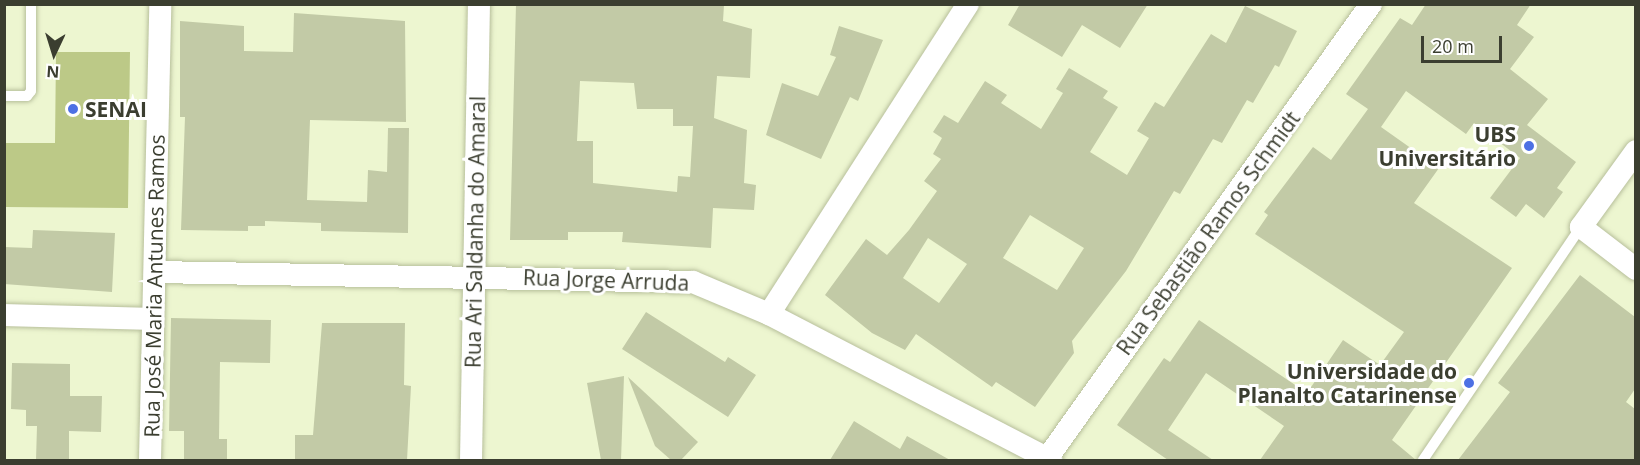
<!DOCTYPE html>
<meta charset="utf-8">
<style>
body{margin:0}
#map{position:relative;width:1640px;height:465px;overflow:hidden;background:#edf6d0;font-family:"Open Sans",sans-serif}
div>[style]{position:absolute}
.green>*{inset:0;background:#bcc987}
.building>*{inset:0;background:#c2caa6}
.roads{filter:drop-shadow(0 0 2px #b7bf9b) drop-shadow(0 0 2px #b7bf9b)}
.service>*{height:10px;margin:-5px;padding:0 5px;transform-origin:5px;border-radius:5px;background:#fff}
.minor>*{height:22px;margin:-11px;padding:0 11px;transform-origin:11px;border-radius:11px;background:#fff}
.dots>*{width:16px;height:16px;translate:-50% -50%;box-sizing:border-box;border:3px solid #fff;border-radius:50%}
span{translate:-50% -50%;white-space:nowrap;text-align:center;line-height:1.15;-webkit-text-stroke:6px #fff;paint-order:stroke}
.poi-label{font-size:21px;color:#3b3e30;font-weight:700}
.left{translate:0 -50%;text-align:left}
.right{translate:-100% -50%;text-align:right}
.street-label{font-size:21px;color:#3b3e30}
.frame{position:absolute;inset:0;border:6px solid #3b3e30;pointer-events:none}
.north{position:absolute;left:24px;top:24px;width:60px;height:60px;-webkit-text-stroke:4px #fff;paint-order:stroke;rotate:184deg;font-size:16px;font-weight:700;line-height:24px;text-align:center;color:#3b3e30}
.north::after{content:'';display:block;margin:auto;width:21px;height:27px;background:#3b3e30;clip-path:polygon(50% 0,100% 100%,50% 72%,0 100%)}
.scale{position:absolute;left:1421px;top:36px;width:81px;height:27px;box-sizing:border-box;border:3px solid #3b3e30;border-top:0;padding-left:8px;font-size:18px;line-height:21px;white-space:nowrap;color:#3b3e30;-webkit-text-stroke:4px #fff;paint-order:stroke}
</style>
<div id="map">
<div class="green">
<i style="clip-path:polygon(56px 52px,130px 52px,128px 208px,5px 207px,5px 143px,55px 143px)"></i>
</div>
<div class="building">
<i style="clip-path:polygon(evenodd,516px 4px,724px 5px,723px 21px,752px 29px,750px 78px,717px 76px,714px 118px,747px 130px,744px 183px,756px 185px,754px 210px,713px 208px,711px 248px,622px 242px,623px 232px,568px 232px,568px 240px,510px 240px,516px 4px,580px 81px,634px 83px,637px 109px,673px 109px,673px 126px,693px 126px,690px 177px,678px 176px,677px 192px,593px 183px,593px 141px,577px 141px,580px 81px)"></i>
<i style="clip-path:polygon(1020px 4px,1148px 4px,1120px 48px,1082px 25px,1062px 57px,1008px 25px)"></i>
<i style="clip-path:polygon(1426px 4px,1531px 4px,1517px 25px,1534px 37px,1510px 69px,1548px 99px,1527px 125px,1576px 162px,1557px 188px,1563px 192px,1544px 218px,1526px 204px,1516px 217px,1490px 198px,1520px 158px,1474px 123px,1466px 134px,1406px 91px,1381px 127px,1439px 168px,1414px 203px,1512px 268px,1392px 440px,1416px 460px,1260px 460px,1284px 426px,1206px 373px,1168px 430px,1213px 460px,1168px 460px,1117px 425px,1164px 358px,1170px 362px,1199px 320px,1307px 393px,1343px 340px,1380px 365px,1404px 332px,1255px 234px,1268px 215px,1264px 212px,1313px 147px,1331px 160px,1368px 109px,1346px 94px,1400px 18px,1412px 25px)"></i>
<i style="clip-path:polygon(evenodd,1245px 6px,1297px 31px,1279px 67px,1275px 65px,1253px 103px,1247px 100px,1222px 143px,1213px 139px,1180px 194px,1174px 191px,1126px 271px,1072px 341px,1074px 353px,1035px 407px,996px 382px,992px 387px,916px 334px,905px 350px,872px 333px,825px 295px,866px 239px,887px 255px,909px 230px,937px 191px,924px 181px,941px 159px,933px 154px,942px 138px,933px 132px,944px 115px,958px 123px,985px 81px,1007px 95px,1001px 103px,1041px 129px,1063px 93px,1056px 89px,1069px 68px,1108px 91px,1103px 98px,1118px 107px,1090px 152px,1127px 175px,1149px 138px,1137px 131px,1155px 102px,1164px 107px,1211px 34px,1226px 43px,1245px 6px,1030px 215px,1084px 248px,1057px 290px,1003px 258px,1030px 215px,1245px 6px,928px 238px,967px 264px,939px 303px,903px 278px,928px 238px)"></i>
<i style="clip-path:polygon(294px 13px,405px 21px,406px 122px,310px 120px,307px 200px,367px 202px,368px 170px,387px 172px,388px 128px,409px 128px,408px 233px,321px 231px,321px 223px,265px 221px,265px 226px,248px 226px,248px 231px,181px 230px,185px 117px,180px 117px,180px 21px,244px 26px,244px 51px,293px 52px)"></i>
<i style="clip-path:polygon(839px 26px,883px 40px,858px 101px,850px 97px,821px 159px,766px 135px,782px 83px,818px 96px,836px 57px,830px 55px)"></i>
<i style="clip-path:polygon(33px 230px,115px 233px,112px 292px,4px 284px,4px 247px,32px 248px)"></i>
<i style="clip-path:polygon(1580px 275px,1635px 317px,1635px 389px,1626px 402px,1635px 409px,1635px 460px,1458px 460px,1510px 392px,1498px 383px)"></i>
<i style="clip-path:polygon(646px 312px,725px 362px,728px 357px,756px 375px,728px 417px,622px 349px)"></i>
<i style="clip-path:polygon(171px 318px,271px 320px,270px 363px,220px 362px,219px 439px,227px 439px,227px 460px,184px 460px,184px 431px,169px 431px)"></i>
<i style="clip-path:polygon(322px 323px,405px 323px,404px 385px,411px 386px,407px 460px,295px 460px,295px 435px,313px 435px)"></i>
<i style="clip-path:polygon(12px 363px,70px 364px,70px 396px,102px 396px,101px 432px,69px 431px,69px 460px,36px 460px,37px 426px,26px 426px,26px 410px,11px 409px)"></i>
<i style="clip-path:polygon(624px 376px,621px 460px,601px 460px,587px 383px)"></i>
<i style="clip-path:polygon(628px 377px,698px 442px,681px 460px,671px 460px,655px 446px)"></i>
<i style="clip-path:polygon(854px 421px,900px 449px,907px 436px,950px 460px,830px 460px)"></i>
</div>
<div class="roads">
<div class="service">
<i style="left:4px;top:96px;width:23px"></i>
<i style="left:27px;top:96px;width:6px;rotate:-51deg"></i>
<i style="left:31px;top:91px;width:87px;rotate:-90deg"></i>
<i style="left:1423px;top:460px;width:282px;rotate:-55.9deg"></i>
</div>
<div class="minor">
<i style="left:1636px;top:151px;width:94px;rotate:125.9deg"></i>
<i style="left:1581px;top:227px;width:69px;rotate:37.4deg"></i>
<i style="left:155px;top:272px;width:538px;rotate:1.06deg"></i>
<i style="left:693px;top:282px;width:82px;rotate:22.8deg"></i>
<i style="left:769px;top:314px;width:318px;rotate:27.4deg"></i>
<i style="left:769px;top:314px;width:368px;rotate:-57.3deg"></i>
<i style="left:4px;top:315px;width:149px;rotate:1.5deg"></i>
<i style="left:150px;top:460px;width:456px;rotate:-88.7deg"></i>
<i style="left:471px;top:460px;width:456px;rotate:-89deg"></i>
<i style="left:1046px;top:460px;width:560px;rotate:-54.52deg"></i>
</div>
</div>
<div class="dots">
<i style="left:73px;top:109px;background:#4d70e4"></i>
<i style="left:1529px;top:146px;background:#4d70e4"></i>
<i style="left:1469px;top:383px;background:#4d70e4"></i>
</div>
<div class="poi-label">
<span class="left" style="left:85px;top:109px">SENAI</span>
<span class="right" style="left:1516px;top:146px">UBS<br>Universitário</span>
<span class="right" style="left:1457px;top:383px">Universidade do<br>Planalto Catarinense</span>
</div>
<div class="street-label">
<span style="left:475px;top:232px;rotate:-89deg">Rua Ari Saldanha do Amaral</span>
<span style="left:1208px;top:233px;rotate:-54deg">Rua Sebastião Ramos Schmidt</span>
<span style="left:606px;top:280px;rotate:2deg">Rua Jorge Arruda</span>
<span style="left:154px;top:286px;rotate:-89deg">Rua José Maria Antunes Ramos</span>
</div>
<div class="frame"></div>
<div class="north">N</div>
<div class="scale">20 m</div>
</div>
